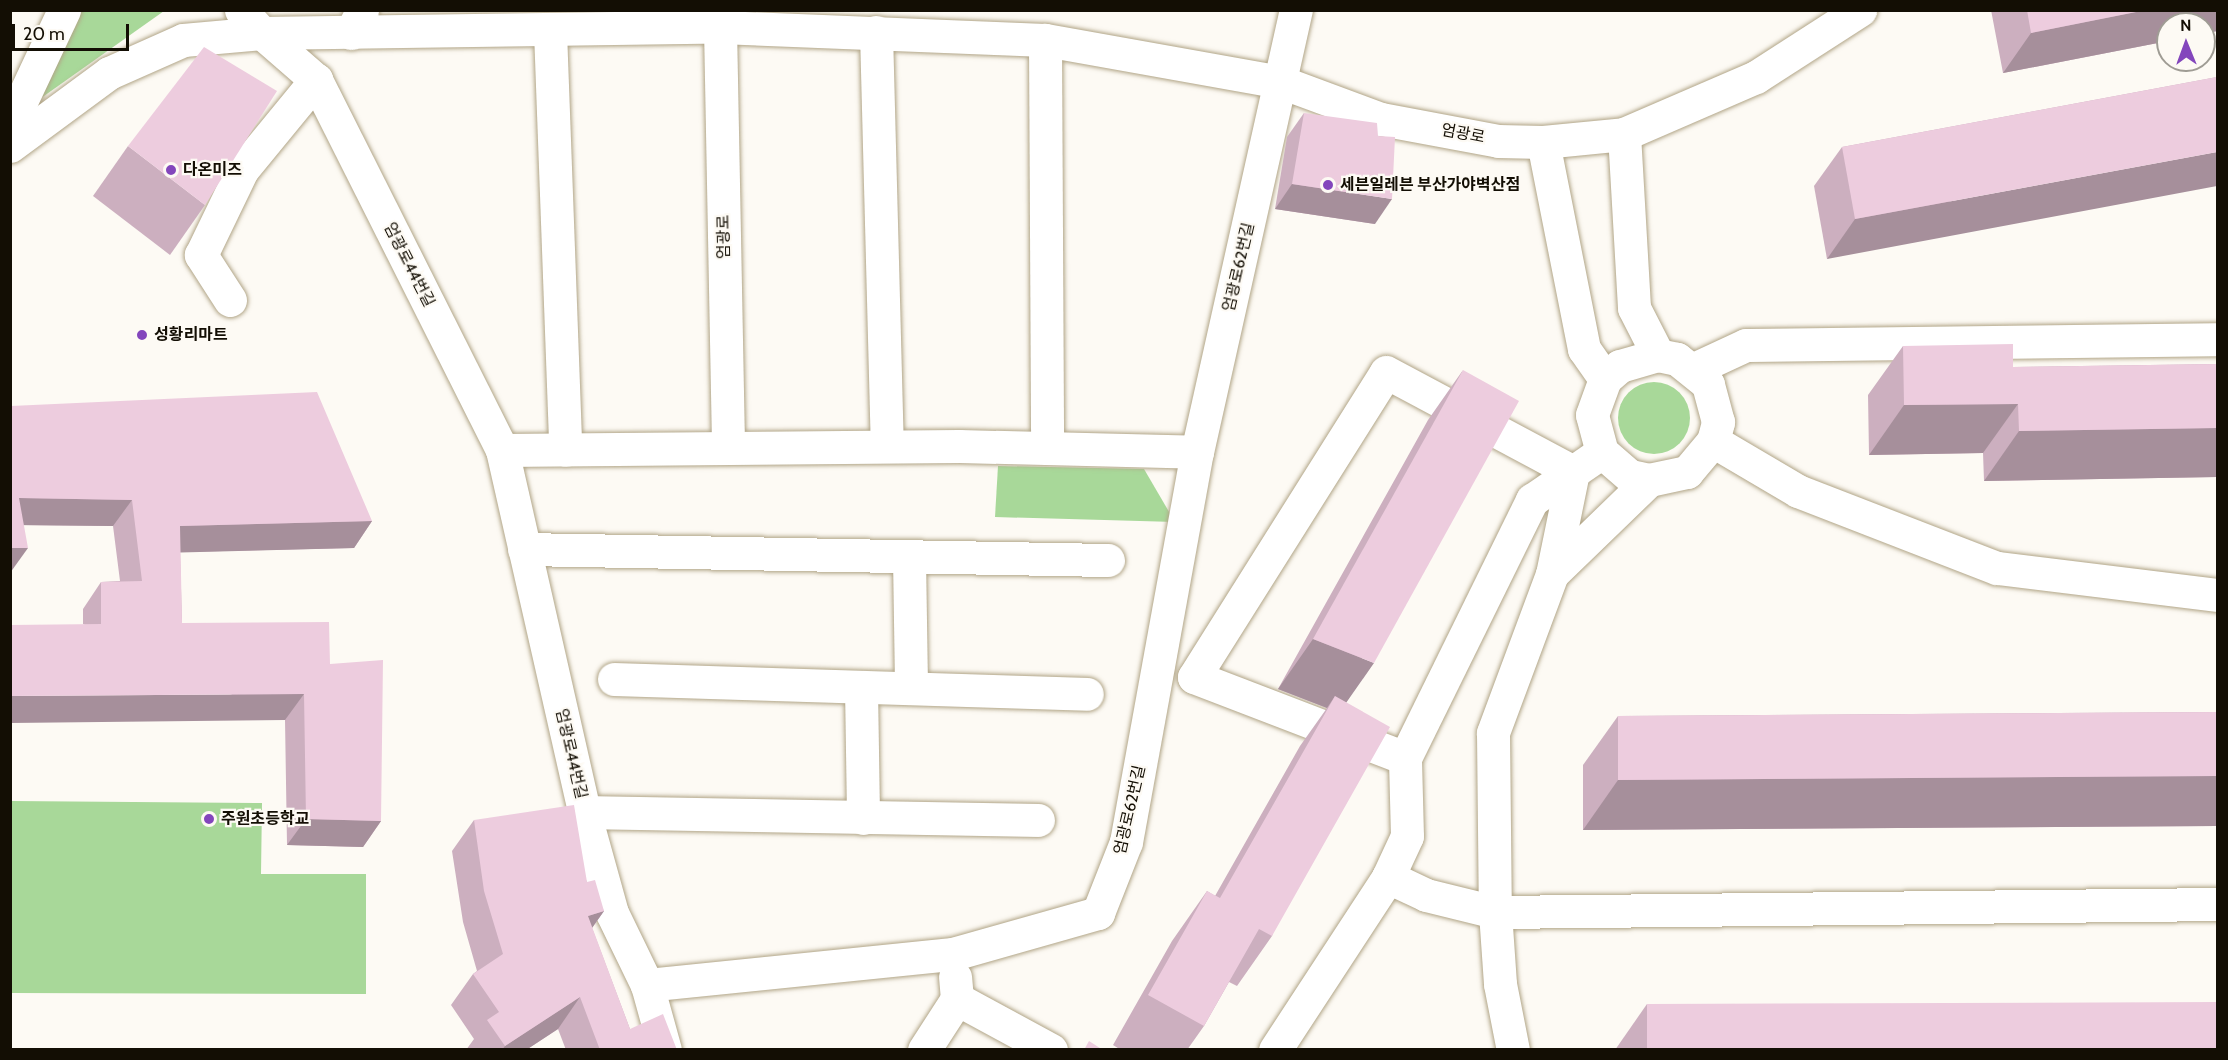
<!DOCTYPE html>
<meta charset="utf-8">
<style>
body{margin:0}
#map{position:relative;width:2228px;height:1060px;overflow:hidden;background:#fdfaf4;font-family:Cabin,"Noto Sans KR",sans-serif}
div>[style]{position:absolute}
.green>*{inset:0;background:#a8d899}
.round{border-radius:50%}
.roads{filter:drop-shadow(0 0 2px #b1a587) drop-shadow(0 0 2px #b1a587)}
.minor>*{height:33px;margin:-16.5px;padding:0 16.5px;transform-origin:16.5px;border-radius:16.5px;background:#fff}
.major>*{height:33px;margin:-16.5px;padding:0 16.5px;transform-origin:16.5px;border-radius:16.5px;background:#fff}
.wall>*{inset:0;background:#ccafbf}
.shaded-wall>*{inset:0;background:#a68f9b}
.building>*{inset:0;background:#edccde}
.dots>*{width:16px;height:16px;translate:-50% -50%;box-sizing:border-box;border:3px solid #fdfaf4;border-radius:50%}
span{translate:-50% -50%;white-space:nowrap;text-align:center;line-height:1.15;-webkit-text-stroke:4.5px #fdfaf4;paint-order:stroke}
.street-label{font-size:16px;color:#130e04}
.poi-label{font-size:16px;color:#130e04;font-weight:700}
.left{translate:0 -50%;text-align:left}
.frame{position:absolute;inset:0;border:12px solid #130e04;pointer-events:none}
.north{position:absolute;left:2156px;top:12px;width:60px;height:60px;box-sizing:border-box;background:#fdfaf4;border:2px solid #9f9c94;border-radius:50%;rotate:359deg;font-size:16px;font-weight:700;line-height:24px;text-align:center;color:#130e04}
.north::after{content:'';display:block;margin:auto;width:21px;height:27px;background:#8346bc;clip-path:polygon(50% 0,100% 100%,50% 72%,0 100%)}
.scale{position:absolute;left:12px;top:24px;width:117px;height:27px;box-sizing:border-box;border:3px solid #130e04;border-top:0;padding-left:8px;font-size:18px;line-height:21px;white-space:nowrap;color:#130e04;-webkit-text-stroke:4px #fdfaf4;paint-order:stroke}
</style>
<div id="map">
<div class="green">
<i style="clip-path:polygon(82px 11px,164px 11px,27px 108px)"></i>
<i class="round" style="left:1618px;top:382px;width:72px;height:72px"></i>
<i style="clip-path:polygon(998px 466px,1144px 469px,1175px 522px,995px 517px)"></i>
<i style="clip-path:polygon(11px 801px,262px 803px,261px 874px,366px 874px,366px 994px,11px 993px)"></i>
</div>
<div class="roads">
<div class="minor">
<i style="left:720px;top:27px;width:421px;rotate:88.9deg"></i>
<i style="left:550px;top:31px;width:419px;rotate:87.9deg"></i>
<i style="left:876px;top:32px;width:414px;rotate:88.5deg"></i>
<i style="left:351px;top:33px;width:25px;rotate:-64deg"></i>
<i style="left:1045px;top:40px;width:408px;rotate:89.7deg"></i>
<i style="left:10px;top:125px;width:127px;rotate:-64.8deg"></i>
<i style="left:1624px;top:134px;width:174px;rotate:86.7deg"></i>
<i style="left:1634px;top:308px;width:53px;rotate:62.9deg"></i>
<i style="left:1543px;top:142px;width:211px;rotate:78.8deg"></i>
<i style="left:1584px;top:349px;width:37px;rotate:55deg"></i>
<i style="left:10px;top:146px;width:123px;rotate:-36.4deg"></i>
<i style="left:109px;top:73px;width:81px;rotate:-24deg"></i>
<i style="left:183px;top:40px;width:79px;rotate:-5.1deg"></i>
<i style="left:262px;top:33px;width:72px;rotate:41deg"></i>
<i style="left:316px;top:80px;width:414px;rotate:63.3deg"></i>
<i style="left:502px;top:450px;width:371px;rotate:77.2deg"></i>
<i style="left:584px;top:812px;width:105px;rotate:74.5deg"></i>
<i style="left:612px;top:913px;width:80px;rotate:64.1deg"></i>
<i style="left:647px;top:985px;width:67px;rotate:74.5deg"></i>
<i style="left:230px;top:300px;width:54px;rotate:-122.8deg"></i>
<i style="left:201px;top:255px;width:94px;rotate:-64.2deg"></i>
<i style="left:242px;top:170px;width:117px;rotate:-50.6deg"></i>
<i style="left:1694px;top:369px;width:57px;rotate:-24.8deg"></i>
<i style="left:1746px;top:345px;width:472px;rotate:-0.7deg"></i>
<i style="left:1713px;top:441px;width:99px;rotate:30.5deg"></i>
<i style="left:1798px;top:491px;width:213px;rotate:21.2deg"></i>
<i style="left:1997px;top:568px;width:223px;rotate:7deg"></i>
<i style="left:502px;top:450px;width:457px;rotate:-0.5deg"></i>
<i style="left:959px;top:446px;width:238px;rotate:1.4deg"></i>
<i style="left:524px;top:549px;width:584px;rotate:1.08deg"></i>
<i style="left:909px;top:557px;width:131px;rotate:89.1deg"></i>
<i style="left:1552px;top:574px;width:135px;rotate:-44.1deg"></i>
<i style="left:1649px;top:480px;width:39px;rotate:-12deg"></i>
<i style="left:1687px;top:472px;width:40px;rotate:-50deg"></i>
<i style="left:1713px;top:441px;width:20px;rotate:-75deg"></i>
<i style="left:1718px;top:422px;width:39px;rotate:-105deg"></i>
<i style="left:1708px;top:384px;width:40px;rotate:-141deg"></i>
<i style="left:1677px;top:359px;width:19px;rotate:-168deg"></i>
<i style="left:1658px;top:355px;width:40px;rotate:164deg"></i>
<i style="left:1620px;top:366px;width:20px;rotate:139deg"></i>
<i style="left:1605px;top:379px;width:38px;rotate:110deg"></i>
<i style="left:1592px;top:415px;width:38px;rotate:75deg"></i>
<i style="left:1602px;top:452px;width:37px;rotate:41deg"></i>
<i style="left:1630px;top:476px;width:19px;rotate:12deg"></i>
<i style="left:614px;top:679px;width:473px;rotate:1.8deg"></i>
<i style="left:861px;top:687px;width:131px;rotate:89.1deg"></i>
<i style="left:1405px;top:758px;width:226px;rotate:-159deg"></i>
<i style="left:1194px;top:677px;width:360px;rotate:-57.8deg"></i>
<i style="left:1386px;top:372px;width:212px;rotate:28.1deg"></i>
<i style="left:1573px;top:472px;width:104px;rotate:101.6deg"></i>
<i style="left:1552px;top:574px;width:170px;rotate:110.4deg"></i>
<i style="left:1493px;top:733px;width:179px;rotate:89.4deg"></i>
<i style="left:1495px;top:912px;width:72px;rotate:86deg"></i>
<i style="left:1500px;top:984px;width:67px;rotate:78.9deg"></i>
<i style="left:584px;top:812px;width:454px;rotate:1deg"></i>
<i style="left:1388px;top:877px;width:42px;rotate:25.3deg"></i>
<i style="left:1426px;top:895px;width:71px;rotate:13.8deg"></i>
<i style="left:1495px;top:912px;width:723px;rotate:-0.63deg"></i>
<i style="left:647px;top:985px;width:308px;rotate:-5.8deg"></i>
<i style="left:953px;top:954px;width:151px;rotate:-15.8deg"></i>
<i style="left:1098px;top:913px;width:76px;rotate:-68.5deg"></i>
<i style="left:1126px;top:842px;width:396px;rotate:-79.7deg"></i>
<i style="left:1197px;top:452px;width:453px;rotate:-77.4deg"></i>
<i style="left:957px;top:999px;width:107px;rotate:28.5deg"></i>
<i style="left:924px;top:1050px;width:61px;rotate:-57.1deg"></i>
<i style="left:957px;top:999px;width:22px;rotate:-95deg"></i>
<i style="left:1275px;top:1050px;width:207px;rotate:-56.8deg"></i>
<i style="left:1388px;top:877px;width:45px;rotate:-65.1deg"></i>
<i style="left:1407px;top:836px;width:78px;rotate:-91.5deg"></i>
<i style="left:1405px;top:758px;width:288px;rotate:-63.8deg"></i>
<i style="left:1532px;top:500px;width:85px;rotate:-34.4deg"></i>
</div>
<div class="major">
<i style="left:241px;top:10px;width:31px;rotate:48deg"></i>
<i style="left:262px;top:33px;width:458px;rotate:-0.8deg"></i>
<i style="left:720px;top:27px;width:325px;rotate:2.3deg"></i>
<i style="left:1045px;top:40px;width:240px;rotate:10.1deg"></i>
<i style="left:1281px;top:82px;width:107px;rotate:20.3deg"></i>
<i style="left:1381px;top:119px;width:119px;rotate:10.6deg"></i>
<i style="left:1498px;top:141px;width:45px;rotate:1.3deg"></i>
<i style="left:1543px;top:142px;width:81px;rotate:-5.6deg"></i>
<i style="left:1624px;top:134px;width:144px;rotate:-23.4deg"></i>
<i style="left:1756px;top:77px;width:124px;rotate:-32.8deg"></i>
</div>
</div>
<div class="wall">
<i style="clip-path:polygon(1991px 10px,2217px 10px,2217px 31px,2204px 34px,2168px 24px,2168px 41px,2003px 73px)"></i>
<i style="clip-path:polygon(2217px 77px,1827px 259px,1814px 186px,1842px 147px)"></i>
<i style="clip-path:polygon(1304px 113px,1375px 224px,1275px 209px,1287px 137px)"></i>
<i style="clip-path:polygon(128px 146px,205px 205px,170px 255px,93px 196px)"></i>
<i style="clip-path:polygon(1903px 346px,2013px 367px,2217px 364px,2217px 477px,1984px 481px,1983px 453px,1869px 455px,1868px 395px)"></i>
<i style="clip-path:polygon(1463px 370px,1346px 702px,1272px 936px,1237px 986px,1229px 982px,1204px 1026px,1187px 1050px,1121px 1050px,1113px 1045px,1172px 941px,1207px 891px,1215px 896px,1300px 746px,1327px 708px,1278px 689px,1428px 420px)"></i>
<i style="clip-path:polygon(11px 406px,372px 521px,354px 548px,180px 552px,182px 623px,330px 664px,381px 821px,363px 847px,287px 845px,285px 720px,83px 624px,83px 609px,101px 582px,120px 581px,113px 526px,24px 525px,10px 573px)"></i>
<i style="clip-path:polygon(2217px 712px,2217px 826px,1583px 830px,1583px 765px,1618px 716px)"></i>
<i style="clip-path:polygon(474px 820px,587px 882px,604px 911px,592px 928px,630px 1029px,677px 1050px,566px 1050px,558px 1029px,526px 1050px,466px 1050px,474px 1039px,451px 1005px,473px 974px,477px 971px,463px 922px,452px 851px)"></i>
<i style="clip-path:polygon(1647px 1004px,2217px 1050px,1615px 1050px)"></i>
</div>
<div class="shaded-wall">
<i style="clip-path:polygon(2146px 10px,2217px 10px,2217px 31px,2204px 34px,2204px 24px,2168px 24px,2168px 41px,2003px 73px,2031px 33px)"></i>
<i style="clip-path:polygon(2217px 152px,2217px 186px,1827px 259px,1855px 219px)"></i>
<i style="clip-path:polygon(1292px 184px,1392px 199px,1375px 224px,1275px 209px)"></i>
<i style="clip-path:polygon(2018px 404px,1983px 453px,1869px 455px,1904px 405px)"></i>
<i style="clip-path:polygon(2217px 428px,2217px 477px,1984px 481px,2019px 431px)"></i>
<i style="clip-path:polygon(19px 498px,132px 500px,113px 526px,10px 525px)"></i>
<i style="clip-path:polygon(372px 521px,354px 548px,161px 553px,180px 526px)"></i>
<i style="clip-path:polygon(10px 548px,28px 548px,10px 573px)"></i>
<i style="clip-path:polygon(1313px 639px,1374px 663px,1339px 713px,1335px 696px,1327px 708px,1278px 689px)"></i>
<i style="clip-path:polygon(304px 694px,285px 720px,10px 723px,10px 696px)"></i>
<i style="clip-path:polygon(2217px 776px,2217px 826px,1583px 830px,1618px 780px)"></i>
<i style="clip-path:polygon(306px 819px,381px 821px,363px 847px,287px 845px)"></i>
<i style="clip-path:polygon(604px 911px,582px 942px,588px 916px)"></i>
<i style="clip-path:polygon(580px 997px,558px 1029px,526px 1050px,502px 1050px,505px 1046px)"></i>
</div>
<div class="building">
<i style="clip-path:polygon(2027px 10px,2146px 10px,2031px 33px)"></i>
<i style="clip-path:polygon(204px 47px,277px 91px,205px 205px,128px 146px)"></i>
<i style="clip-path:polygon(2217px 77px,2217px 152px,1855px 219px,1842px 147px)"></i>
<i style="clip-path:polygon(1304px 113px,1377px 123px,1378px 136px,1395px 137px,1392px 199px,1292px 184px)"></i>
<i style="clip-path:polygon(2013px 344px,2013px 367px,2217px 364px,2217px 428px,2019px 431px,2018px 404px,1904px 405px,1903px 346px)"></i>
<i style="clip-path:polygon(1463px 370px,1519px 401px,1374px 663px,1313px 639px)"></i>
<i style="clip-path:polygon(317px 392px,372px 521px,180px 526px,182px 623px,329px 622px,330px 664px,383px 660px,381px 821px,306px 819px,304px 694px,10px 696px,10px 625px,101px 624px,101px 582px,142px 581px,132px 500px,19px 498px,28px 548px,10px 548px,11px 406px)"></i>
<i style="clip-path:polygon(1335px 696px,1390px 727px,1272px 936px,1259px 929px,1204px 1026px,1148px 995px,1207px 891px,1220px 898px)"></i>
<i style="clip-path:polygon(2217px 712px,2217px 776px,1618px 780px,1618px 716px)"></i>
<i style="clip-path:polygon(574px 805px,587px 882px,595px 880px,604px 911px,588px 916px,630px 1029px,663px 1014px,677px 1050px,600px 1050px,580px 997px,505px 1046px,487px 1020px,499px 1012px,473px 974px,503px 954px,484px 891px,474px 820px)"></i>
<i style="clip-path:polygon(2217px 1002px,2217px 1050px,1647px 1050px,1647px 1004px)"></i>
<i style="clip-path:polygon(1089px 1041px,1103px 1050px,1084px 1050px)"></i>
</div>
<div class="dots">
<i style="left:171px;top:170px;background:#8346bc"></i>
<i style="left:1328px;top:185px;background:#8346bc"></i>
<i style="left:142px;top:335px;background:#8346bc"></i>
<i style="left:209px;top:819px;background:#8346bc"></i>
</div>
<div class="street-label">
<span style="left:1463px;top:134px;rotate:11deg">엄광로</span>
<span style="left:724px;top:237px;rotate:-91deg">엄광로</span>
<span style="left:409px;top:265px;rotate:63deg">엄광로44번길</span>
<span style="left:1239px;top:267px;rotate:-77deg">엄광로62번길</span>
<span style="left:571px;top:754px;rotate:77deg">엄광로44번길</span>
<span style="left:1130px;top:810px;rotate:-77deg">엄광로62번길</span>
</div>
<div class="poi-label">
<span class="left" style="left:183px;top:170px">다온미즈</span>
<span class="left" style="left:1340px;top:185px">세븐일레븐 부산가야벽산점</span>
<span class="left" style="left:154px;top:335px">성황리마트</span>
<span class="left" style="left:221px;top:819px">주원초등학교</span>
</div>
<div class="frame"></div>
<div class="north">N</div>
<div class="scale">20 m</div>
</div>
